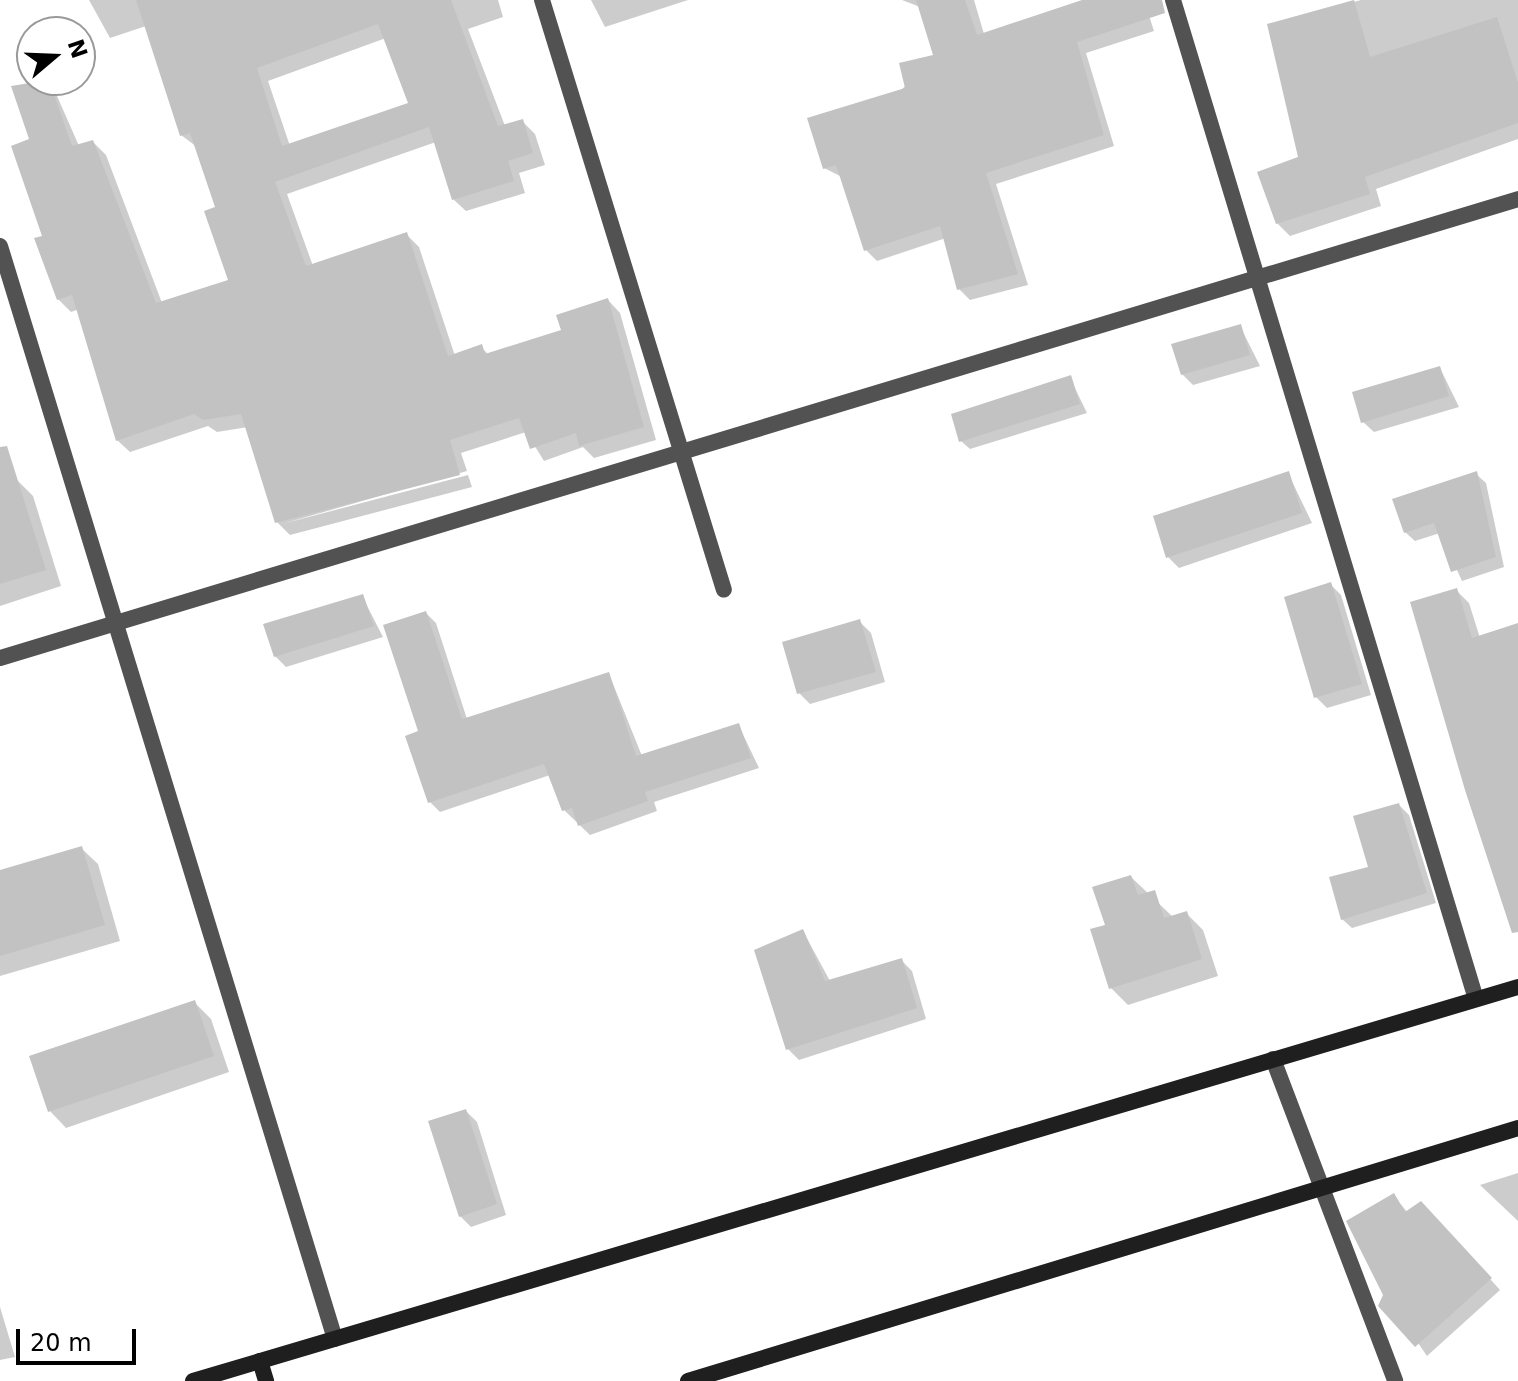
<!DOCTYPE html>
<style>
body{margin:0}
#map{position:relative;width:1518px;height:1381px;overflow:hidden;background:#fff;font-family:"DejaVu Sans",sans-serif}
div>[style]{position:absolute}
.shadow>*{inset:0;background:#0003}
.building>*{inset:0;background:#c2c2c2}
.minor>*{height:16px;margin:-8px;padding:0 8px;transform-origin:8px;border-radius:8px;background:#525252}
.secondary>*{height:16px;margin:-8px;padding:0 8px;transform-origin:8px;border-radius:8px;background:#1f1f1f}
span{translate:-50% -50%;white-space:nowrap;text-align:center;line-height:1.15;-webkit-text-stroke:6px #fff;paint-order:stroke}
.north{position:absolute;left:16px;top:16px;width:80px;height:80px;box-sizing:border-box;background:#fff;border:2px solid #999;border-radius:50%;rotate:71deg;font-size:22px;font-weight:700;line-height:32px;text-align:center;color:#000}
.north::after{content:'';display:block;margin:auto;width:28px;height:36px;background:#000;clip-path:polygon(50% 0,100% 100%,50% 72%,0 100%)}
.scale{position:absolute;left:16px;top:1329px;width:120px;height:36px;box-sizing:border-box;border:4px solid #000;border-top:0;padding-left:10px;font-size:24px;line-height:28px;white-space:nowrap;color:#000;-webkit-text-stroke:6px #fff;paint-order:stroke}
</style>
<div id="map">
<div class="shadow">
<i style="clip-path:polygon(evenodd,89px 0,498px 0,503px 17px,468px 29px,505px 126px,522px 121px,535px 134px,545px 165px,519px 173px,525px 193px,466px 211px,453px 199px,436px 142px,287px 194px,313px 266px,407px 235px,419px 247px,455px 356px,481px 347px,489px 355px,563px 331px,608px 300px,620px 313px,656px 440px,594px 458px,583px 447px,544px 461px,526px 432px,461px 453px,467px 471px,282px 524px,468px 475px,472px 487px,290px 535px,277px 522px,248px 427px,217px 432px,208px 426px,130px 452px,117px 440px,79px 309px,71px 312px,58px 299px,31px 141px,14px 88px,50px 80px,79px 146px,93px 142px,106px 155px,162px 303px,231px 281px,218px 208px,197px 147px,181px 135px,146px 26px,110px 38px,89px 0,386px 38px,410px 104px,290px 146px,268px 81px,386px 38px)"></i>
<i style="clip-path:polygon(591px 0,688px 0,605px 27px)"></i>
<i style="clip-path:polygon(902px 0,974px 0,984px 34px,1088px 0,1144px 0,1154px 31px,1086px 53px,1114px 146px,996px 184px,1028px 285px,970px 300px,959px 289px,946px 238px,877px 261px,866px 250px,842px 177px,824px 168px,935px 56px,920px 7px)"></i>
<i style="clip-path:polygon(1361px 0,1518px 0,1518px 139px,1376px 189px,1381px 206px,1290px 236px,1277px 223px,1300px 158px,1269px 25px)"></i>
<i style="clip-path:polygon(1240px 326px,1260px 366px,1193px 385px,1182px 374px)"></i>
<i style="clip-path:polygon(1440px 368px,1459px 407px,1374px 432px,1363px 422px)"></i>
<i style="clip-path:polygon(1070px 378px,1087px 413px,970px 449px,961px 441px)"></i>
<i style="clip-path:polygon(1288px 473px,1312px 523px,1179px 568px,1168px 557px)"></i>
<i style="clip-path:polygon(1476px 474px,1486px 483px,1504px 567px,1462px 581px,1440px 533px,1415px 541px,1405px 532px)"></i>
<i style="clip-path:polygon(16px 479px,33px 496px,61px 586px,0 606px,0 484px)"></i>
<i style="clip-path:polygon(1330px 584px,1341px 595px,1371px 695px,1327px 708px,1316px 697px)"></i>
<i style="clip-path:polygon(1456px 590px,1469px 603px,1480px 638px,1518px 625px,1518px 897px)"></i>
<i style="clip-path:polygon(362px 596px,383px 637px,286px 667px,275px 656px)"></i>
<i style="clip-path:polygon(426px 613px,436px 623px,467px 719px,609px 674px,642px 756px,739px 726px,759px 768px,654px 802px,657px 811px,590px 835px,564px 810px,550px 775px,440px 812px,430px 802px,420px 732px)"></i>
<i style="clip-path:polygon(860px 622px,871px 633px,885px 682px,810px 704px,799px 693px)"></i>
<i style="clip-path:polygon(1399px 805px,1409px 815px,1436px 903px,1352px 928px,1342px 919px)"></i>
<i style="clip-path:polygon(81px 848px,98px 864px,120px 941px,0 976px,0 872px)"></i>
<i style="clip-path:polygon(1131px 877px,1173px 917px,1186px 913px,1203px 930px,1218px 976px,1128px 1005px,1111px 988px,1107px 926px)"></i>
<i style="clip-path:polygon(803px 931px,830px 981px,901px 960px,912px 971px,926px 1019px,799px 1060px,788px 1049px)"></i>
<i style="clip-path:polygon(194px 1002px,211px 1019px,229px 1072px,66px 1128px,50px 1111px)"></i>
<i style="clip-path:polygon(466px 1111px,477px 1122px,506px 1215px,471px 1227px,460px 1216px)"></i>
<i style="clip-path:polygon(1518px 1173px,1518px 1221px,1480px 1185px)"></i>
<i style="clip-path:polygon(1394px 1196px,1408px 1213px,1432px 1214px,1500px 1290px,1427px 1356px,1385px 1295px)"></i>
<i style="clip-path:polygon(0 1307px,15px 1357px,0 1360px)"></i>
</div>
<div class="building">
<i style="clip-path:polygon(evenodd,136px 0,451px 0,498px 126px,523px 119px,533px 153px,508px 161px,514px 181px,452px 200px,429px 127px,275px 182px,306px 266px,407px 232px,448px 356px,482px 344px,485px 354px,561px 330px,556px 315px,608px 298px,644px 427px,579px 446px,576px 433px,530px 449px,519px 418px,450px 440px,460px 475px,275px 523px,241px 414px,203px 420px,194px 414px,116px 441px,72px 295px,57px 300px,34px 238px,42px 236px,11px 146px,29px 139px,11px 86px,49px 80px,72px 146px,93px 140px,156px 303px,228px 280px,204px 211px,215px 207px,190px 133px,180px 136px,136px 0,378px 24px,408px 103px,282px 146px,257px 68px,378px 24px)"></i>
<i style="clip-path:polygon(916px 0,965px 0,977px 35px,1082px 0,1162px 0,1165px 13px,1077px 42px,1104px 135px,986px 173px,1018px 274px,957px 290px,940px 226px,864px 251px,836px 165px,823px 169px,807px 118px,905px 88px,899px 63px,933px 55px)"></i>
<i style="clip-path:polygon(1354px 0,1370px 57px,1497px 17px,1518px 83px,1518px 123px,1365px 177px,1370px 194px,1276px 224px,1257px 172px,1298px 157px,1267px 24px)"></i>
<i style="clip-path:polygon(1241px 324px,1250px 355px,1181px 375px,1171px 344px)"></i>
<i style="clip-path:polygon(1440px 366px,1449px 396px,1361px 423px,1352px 392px)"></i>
<i style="clip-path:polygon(1071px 375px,1080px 404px,959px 442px,951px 414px)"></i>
<i style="clip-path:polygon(7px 446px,46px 570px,0 584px,0 447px)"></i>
<i style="clip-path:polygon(1289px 471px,1302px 513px,1166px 558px,1153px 516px)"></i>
<i style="clip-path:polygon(1477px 471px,1496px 557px,1451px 572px,1434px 523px,1404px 533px,1392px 499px)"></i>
<i style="clip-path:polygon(1331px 582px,1362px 684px,1314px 698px,1284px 597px)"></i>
<i style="clip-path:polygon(1457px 588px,1472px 638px,1518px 623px,1518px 932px,1512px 933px,1465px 790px,1410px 602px)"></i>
<i style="clip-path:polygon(363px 594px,374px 626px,274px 657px,263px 624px)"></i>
<i style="clip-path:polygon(426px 611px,462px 719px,609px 672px,636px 756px,739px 723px,751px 758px,645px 792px,648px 801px,578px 826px,572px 808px,562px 811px,544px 764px,428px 803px,405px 736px,418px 731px,383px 625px)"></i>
<i style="clip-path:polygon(860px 619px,876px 672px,797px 694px,782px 642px)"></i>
<i style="clip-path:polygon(1399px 803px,1427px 893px,1341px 920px,1329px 877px,1368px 867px,1353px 816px)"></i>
<i style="clip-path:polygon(82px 846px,105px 925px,0 956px,0 870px)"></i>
<i style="clip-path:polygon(1131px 875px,1138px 895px,1155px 890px,1164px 918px,1187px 911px,1202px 959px,1109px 989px,1090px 929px,1105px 925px,1092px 887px)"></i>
<i style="clip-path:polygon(803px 929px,825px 981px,902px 958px,917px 1008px,786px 1050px,754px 950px)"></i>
<i style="clip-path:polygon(195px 1000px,214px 1056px,48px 1112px,29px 1056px)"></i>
<i style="clip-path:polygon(466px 1109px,497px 1204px,459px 1217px,428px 1121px)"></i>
<i style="clip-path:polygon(1394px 1193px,1405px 1212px,1421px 1201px,1492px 1278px,1415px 1347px,1378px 1306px,1383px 1295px,1346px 1221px)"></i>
</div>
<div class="minor">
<i style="left:542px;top:0;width:617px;rotate:72.86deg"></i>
<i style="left:1173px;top:0;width:1044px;rotate:73.13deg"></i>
<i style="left:0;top:246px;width:1143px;rotate:72.96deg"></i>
<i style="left:0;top:658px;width:1586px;rotate:-16.82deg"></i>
<i style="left:1273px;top:1059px;width:344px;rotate:69.2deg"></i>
</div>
<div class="secondary">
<i style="left:260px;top:1361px;width:21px;rotate:73deg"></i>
<i style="left:193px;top:1381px;width:1382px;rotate:-16.56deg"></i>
<i style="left:688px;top:1381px;width:868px;rotate:-16.95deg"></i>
</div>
<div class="north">N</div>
<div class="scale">20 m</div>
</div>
